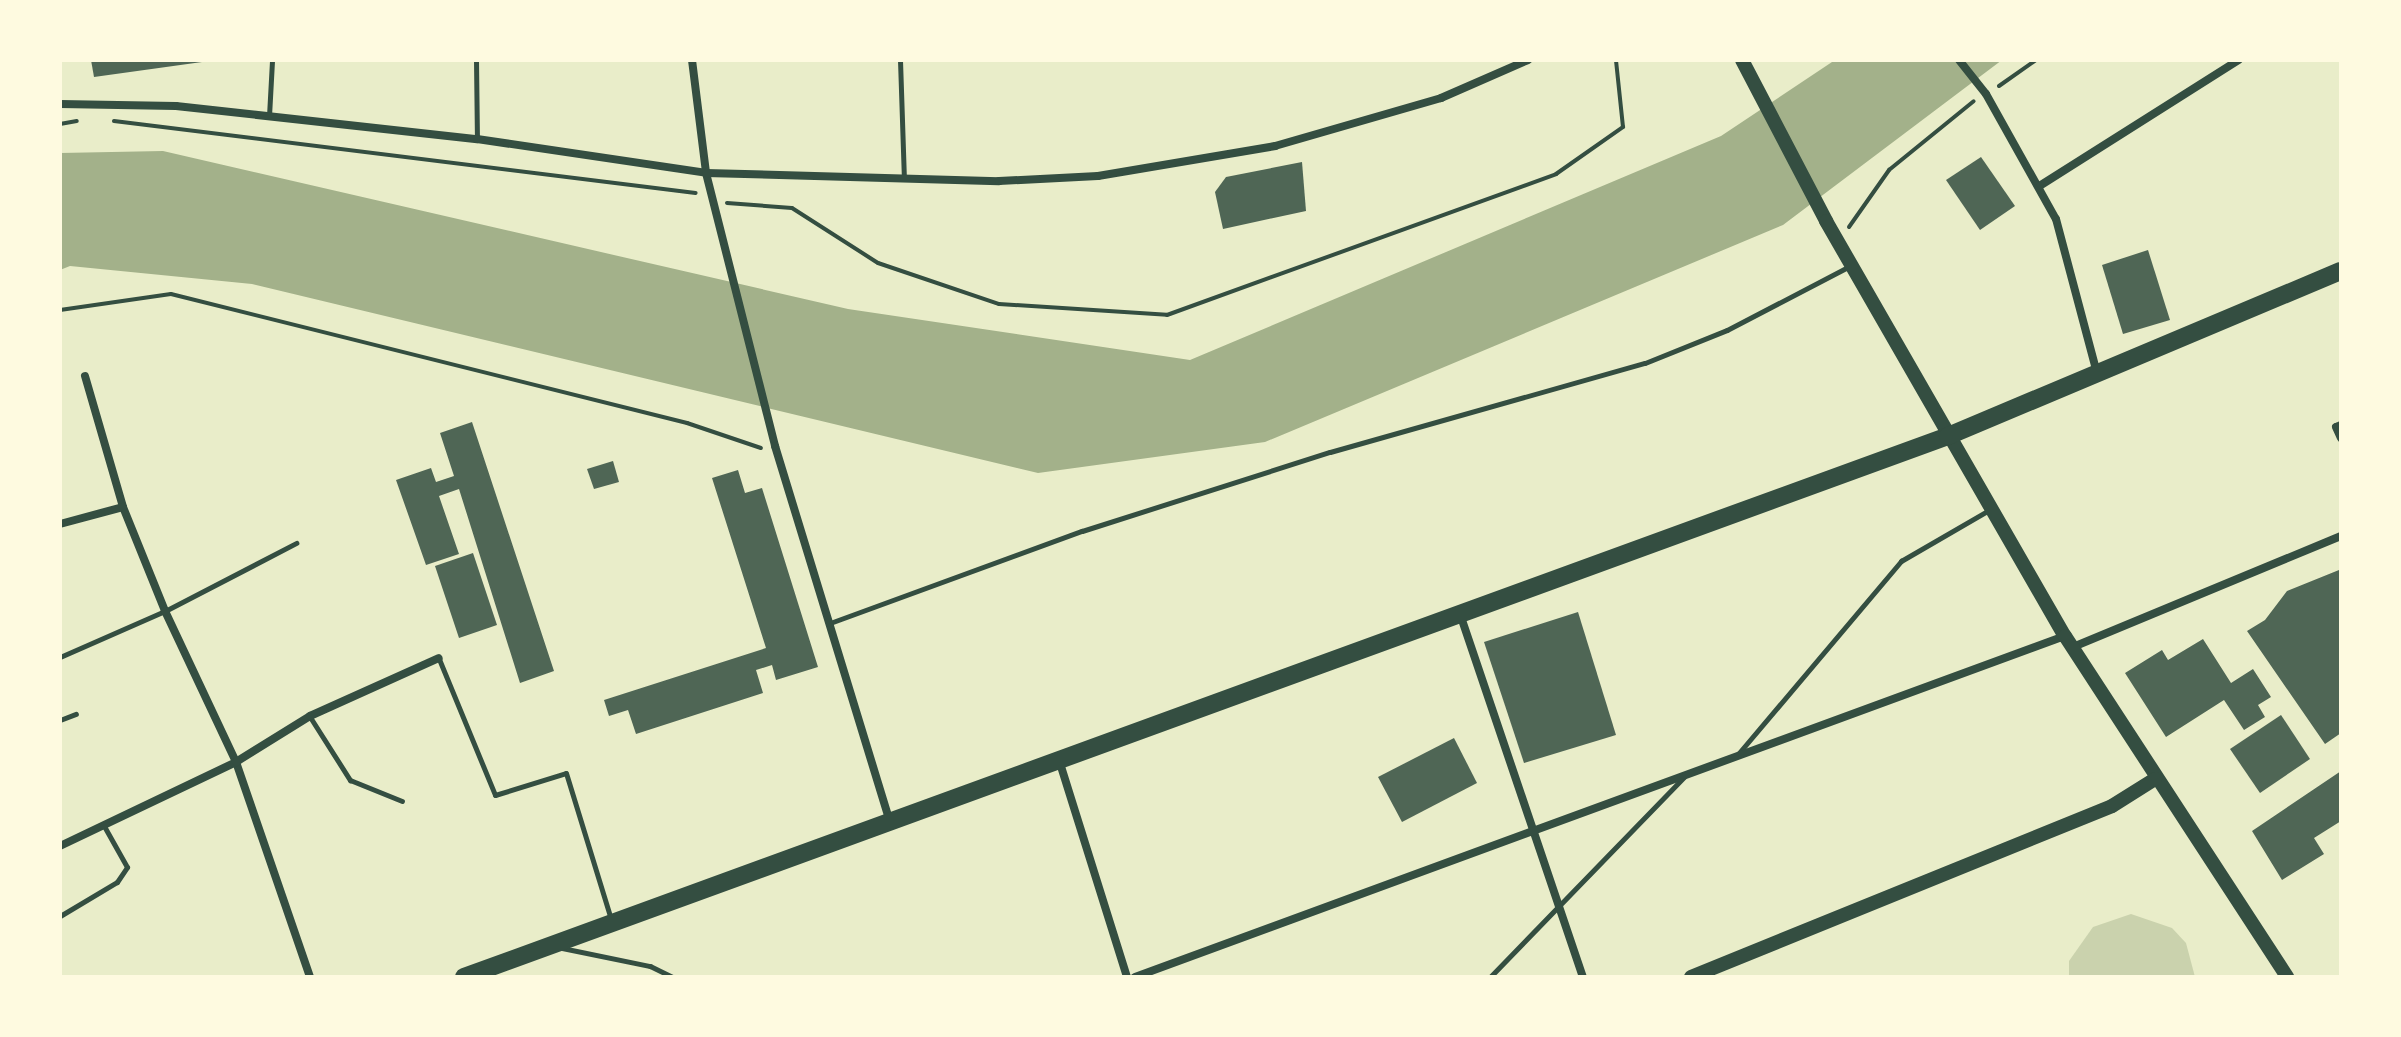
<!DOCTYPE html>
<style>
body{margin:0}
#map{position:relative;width:2401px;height:1037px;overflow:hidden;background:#e9edc9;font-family:"Nunito Sans",sans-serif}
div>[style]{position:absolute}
.green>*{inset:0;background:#cad2ad}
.water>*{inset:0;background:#a3b18a}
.building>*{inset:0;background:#4f6655}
.path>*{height:4px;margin:-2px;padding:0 2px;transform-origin:2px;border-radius:2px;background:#344e41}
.service>*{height:5px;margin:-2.5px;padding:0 2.5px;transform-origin:2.5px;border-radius:2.5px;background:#344e41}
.minor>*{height:8px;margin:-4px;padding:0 4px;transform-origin:4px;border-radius:4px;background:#344e41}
.tertiary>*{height:14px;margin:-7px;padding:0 7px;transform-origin:7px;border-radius:7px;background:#344e41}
.primary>*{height:18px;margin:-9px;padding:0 9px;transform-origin:9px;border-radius:9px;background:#344e41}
span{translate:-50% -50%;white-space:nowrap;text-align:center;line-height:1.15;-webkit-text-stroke:6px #fefae0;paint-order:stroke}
.frame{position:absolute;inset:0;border:62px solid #fefae0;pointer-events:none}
</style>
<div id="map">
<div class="green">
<i style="clip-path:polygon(2131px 914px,2172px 928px,2186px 943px,2195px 977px,2069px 977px,2069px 961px,2093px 927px)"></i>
</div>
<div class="water">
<i style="clip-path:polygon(1835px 60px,2002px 60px,1783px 225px,1265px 442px,1038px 473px,252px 284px,70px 266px,60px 270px,60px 153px,163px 151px,848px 309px,1190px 360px,1721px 136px)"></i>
</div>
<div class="building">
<i style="clip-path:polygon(91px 60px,202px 60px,202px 62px,94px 77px)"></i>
<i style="clip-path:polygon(1981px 157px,2015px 206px,1980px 230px,1946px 180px)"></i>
<i style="clip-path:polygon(1302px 162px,1306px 211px,1223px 229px,1215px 192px,1226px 177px)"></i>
<i style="clip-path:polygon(2148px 250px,2170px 320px,2123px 334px,2102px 265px)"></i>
<i style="clip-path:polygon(472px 422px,554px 671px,520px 683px,459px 489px,439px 496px,459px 554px,426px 565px,396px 480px,431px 468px,436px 482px,454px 476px,440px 433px)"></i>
<i style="clip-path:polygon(613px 461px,619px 482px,594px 489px,587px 469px)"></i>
<i style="clip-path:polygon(738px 470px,745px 493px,762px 488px,818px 667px,776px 680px,772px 665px,756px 670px,763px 693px,636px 734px,628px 710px,609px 716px,604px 700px,766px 648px,712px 478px)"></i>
<i style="clip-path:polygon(473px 553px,497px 625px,459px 638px,435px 566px)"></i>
<i style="clip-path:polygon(2339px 570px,2341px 733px,2325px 744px,2247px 631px,2265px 620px,2287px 591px)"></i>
<i style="clip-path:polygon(1578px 612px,1616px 735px,1524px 763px,1484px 642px)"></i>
<i style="clip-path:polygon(2203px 639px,2231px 683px,2253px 669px,2271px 697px,2258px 705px,2265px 717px,2244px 730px,2224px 700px,2166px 737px,2125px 673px,2162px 650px,2168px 660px)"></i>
<i style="clip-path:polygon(2281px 715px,2310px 759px,2260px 793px,2230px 749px)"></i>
<i style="clip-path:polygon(1454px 738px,1477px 783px,1402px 822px,1378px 777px)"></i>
<i style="clip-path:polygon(2341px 771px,2341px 821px,2314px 838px,2324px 854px,2282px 880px,2252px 831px)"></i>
</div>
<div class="path">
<i style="left:1999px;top:86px;width:45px;rotate:-35.1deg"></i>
<i style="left:114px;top:121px;width:586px;rotate:7.05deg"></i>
<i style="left:60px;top:124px;width:17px;rotate:-10deg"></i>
<i style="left:727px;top:203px;width:65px;rotate:4.4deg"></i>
<i style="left:792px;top:208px;width:102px;rotate:32.6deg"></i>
<i style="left:878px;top:263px;width:128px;rotate:18.7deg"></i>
<i style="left:999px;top:304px;width:168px;rotate:3.7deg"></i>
<i style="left:1167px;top:315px;width:414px;rotate:-19.9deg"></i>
<i style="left:1556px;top:174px;width:82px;rotate:-35deg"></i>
<i style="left:1623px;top:127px;width:67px;rotate:-96deg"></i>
<i style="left:1849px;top:227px;width:70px;rotate:-54.9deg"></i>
<i style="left:1889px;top:170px;width:109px;rotate:-39.1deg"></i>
<i style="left:60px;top:310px;width:112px;rotate:-8.2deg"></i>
<i style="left:171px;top:294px;width:532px;rotate:14.04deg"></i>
<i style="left:687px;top:423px;width:78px;rotate:18.7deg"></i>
</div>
<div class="service">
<i style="left:476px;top:60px;width:79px;rotate:89.3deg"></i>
<i style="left:900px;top:60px;width:119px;rotate:88.1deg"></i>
<i style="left:269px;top:116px;width:56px;rotate:-86.9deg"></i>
<i style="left:830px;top:623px;width:268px;rotate:-20.1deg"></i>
<i style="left:1082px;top:531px;width:260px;rotate:-17.7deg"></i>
<i style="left:1330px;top:452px;width:327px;rotate:-15.8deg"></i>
<i style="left:1645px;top:363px;width:88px;rotate:-21.9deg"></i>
<i style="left:1727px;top:330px;width:139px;rotate:-27.5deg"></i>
<i style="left:60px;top:657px;width:115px;rotate:-23.7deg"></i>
<i style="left:165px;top:611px;width:148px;rotate:-27.4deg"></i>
<i style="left:439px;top:659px;width:147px;rotate:67.6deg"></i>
<i style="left:495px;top:795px;width:74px;rotate:-17.2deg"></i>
<i style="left:566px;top:773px;width:153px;rotate:72.9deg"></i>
<i style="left:310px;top:717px;width:75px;rotate:57.6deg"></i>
<i style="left:350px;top:780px;width:56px;rotate:22deg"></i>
<i style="left:60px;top:720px;width:17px;rotate:-21deg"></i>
<i style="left:1738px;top:754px;width:253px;rotate:-49.8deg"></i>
<i style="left:1901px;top:561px;width:102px;rotate:-30.1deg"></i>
<i style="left:60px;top:916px;width:66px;rotate:-30.8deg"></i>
<i style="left:117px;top:882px;width:18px;rotate:-56deg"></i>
<i style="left:127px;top:867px;width:47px;rotate:-119.3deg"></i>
<i style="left:562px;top:948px;width:90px;rotate:11.6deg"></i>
<i style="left:650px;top:966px;width:25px;rotate:26deg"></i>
<i style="left:1490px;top:977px;width:279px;rotate:-45.9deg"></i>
</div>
<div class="minor">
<i style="left:692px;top:60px;width:114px;rotate:82.9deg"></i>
<i style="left:706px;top:173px;width:282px;rotate:75.8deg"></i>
<i style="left:775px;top:446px;width:391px;rotate:73deg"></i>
<i style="left:1959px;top:60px;width:43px;rotate:51.5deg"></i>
<i style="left:1986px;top:94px;width:143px;rotate:60.8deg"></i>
<i style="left:2056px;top:219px;width:159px;rotate:75.1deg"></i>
<i style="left:60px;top:104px;width:116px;rotate:1deg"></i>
<i style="left:176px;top:106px;width:303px;rotate:6.3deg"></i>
<i style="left:477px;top:139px;width:232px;rotate:8.4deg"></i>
<i style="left:706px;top:173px;width:293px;rotate:1.6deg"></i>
<i style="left:999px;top:181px;width:99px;rotate:-2.9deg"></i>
<i style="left:1098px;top:176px;width:180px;rotate:-9.6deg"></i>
<i style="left:1275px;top:146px;width:173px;rotate:-16.1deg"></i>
<i style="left:1441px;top:98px;width:95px;rotate:-23.6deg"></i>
<i style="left:2041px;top:185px;width:234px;rotate:-32.3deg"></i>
<i style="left:85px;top:376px;width:136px;rotate:73.8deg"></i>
<i style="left:123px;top:507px;width:112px;rotate:68deg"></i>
<i style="left:165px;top:611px;width:167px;rotate:64.8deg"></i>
<i style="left:236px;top:762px;width:227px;rotate:71deg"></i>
<i style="left:2341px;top:425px;width:5px;rotate:158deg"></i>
<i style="left:2336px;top:427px;width:12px;rotate:66deg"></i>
<i style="left:60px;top:524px;width:65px;rotate:-15.1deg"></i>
<i style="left:1460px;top:614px;width:383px;rotate:71.3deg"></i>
<i style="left:2073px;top:647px;width:290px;rotate:-22.5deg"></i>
<i style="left:1059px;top:760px;width:227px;rotate:72.6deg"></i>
<i style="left:60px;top:846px;width:195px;rotate:-25.5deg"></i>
<i style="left:236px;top:762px;width:87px;rotate:-31.9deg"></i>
<i style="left:310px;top:716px;width:141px;rotate:-24.2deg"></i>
<i style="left:1135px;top:977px;width:991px;rotate:-20.14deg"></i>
</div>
<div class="tertiary">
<i style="left:1742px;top:60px;width:182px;rotate:62.4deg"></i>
<i style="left:1826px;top:221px;width:479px;rotate:60.1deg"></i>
<i style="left:2065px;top:636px;width:407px;rotate:56.9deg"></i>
<i style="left:1691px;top:977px;width:454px;rotate:-22.1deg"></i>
<i style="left:2112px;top:806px;width:51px;rotate:-32.1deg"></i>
</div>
<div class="primary">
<i style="left:464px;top:977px;width:1580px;rotate:-20.03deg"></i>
<i style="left:1948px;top:436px;width:426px;rotate:-22.8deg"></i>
</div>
<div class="frame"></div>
</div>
